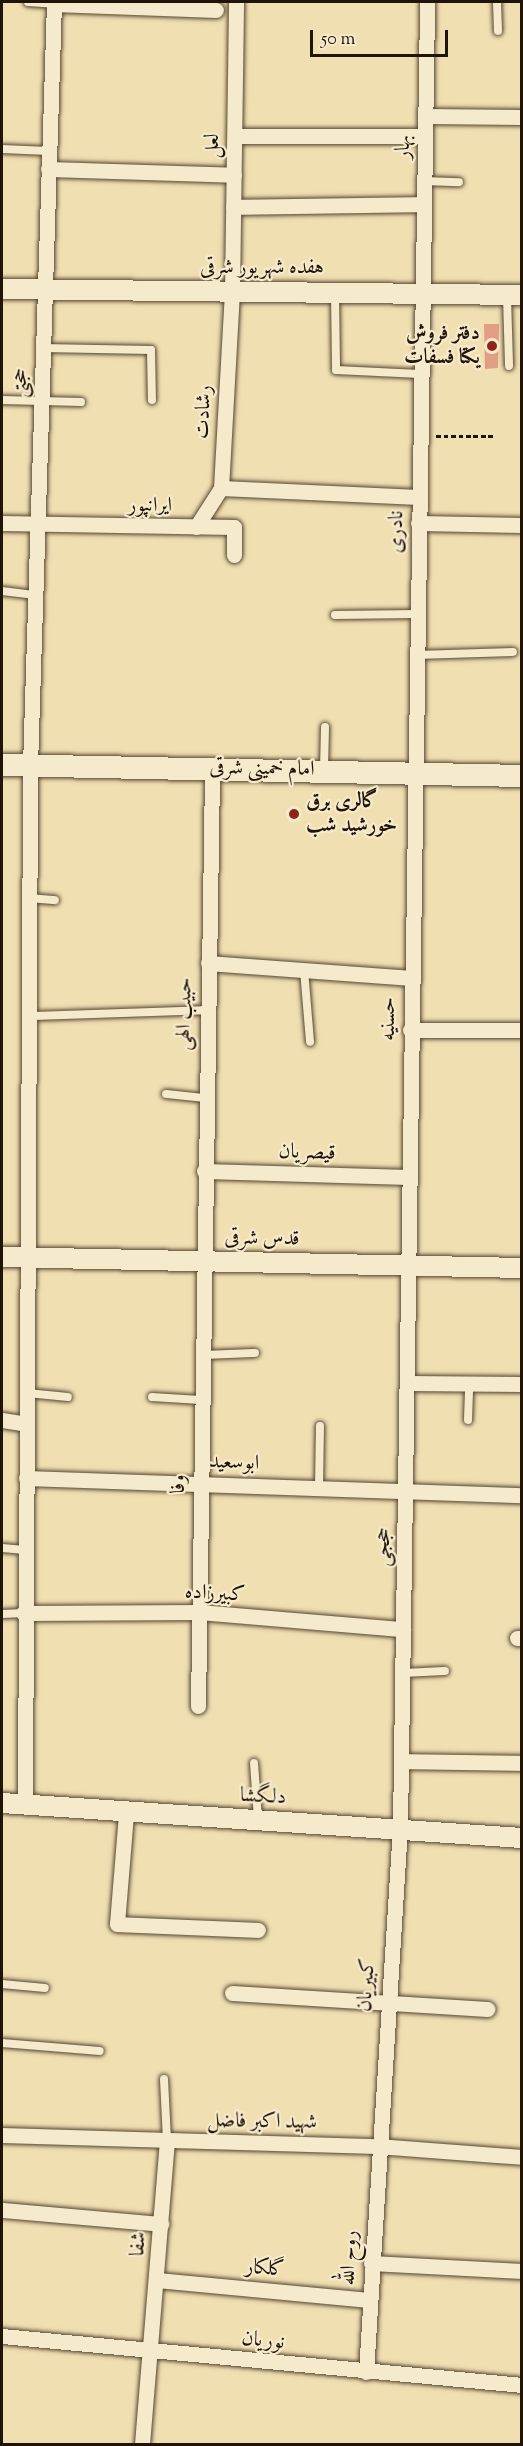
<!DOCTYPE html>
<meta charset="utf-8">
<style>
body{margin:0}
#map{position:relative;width:523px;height:2446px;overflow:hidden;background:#f0dfb1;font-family:"Sorts Mill Goudy",Amiri,serif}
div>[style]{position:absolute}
.building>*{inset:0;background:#e29d85}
.path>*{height:3px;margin-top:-1.5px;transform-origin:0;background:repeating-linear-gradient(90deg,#201307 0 4.5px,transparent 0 7.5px)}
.roads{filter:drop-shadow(0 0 2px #544632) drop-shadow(0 0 2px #544632)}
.service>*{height:8px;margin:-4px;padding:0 4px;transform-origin:4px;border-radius:4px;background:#f5eacc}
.minor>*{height:15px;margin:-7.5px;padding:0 7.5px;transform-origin:7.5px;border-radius:7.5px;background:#f5eacc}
.tertiary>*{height:20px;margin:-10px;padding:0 10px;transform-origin:10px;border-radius:10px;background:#f5eacc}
.secondary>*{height:22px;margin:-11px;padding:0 11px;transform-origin:11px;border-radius:11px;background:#f5eacc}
.dots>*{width:16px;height:16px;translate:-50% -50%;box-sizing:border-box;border:3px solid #f5eacc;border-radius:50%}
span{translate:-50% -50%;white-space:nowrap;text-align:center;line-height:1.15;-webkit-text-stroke:4.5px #f5eacc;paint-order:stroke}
.street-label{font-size:21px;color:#201307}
.poi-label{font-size:21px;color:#201307;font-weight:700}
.right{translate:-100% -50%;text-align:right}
.left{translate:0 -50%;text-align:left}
.frame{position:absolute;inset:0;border:3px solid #201307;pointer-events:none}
.scale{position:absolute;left:310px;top:30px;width:138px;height:27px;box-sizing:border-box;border:3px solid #201307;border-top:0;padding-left:8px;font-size:18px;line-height:21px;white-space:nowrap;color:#201307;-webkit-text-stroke:4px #f5eacc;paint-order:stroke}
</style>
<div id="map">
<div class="building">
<i style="clip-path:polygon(484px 324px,499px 324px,498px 368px,485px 369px)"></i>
</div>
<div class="path">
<i style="left:436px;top:436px;width:58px"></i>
</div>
<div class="roads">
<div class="service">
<i style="left:28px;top:2px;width:26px;rotate:4deg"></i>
<i style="left:497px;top:2px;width:29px;rotate:88deg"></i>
<i style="left:2px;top:149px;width:46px;rotate:2.5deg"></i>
<i style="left:424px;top:181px;width:35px;rotate:2deg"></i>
<i style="left:335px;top:294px;width:76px;rotate:89.2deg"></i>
<i style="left:336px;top:370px;width:84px;rotate:2.7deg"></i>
<i style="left:507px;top:297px;width:69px;rotate:88.3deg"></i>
<i style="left:42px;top:348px;width:109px;rotate:1.1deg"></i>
<i style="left:151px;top:350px;width:50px;rotate:88.9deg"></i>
<i style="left:2px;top:400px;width:79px;rotate:1.5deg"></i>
<i style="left:2px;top:591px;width:34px;rotate:7deg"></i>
<i style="left:335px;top:615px;width:81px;rotate:-0.7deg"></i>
<i style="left:416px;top:655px;width:97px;rotate:-1.8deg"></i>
<i style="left:324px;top:769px;width:42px;rotate:-88.6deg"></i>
<i style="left:30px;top:898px;width:25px;rotate:5deg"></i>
<i style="left:304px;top:970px;width:72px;rotate:85.2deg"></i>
<i style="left:30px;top:1016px;width:177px;rotate:-1.9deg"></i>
<i style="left:166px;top:1094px;width:38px;rotate:6deg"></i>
<i style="left:202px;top:1355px;width:53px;rotate:-2.2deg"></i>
<i style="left:27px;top:1393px;width:41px;rotate:5.6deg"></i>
<i style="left:152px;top:1397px;width:48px;rotate:3.6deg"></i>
<i style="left:468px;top:1420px;width:36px;rotate:-88deg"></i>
<i style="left:319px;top:1488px;width:62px;rotate:-89.1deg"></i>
<i style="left:2px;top:1548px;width:23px;rotate:5deg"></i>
<i style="left:2px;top:1614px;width:21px;rotate:-3deg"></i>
<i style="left:402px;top:1673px;width:43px;rotate:-2.7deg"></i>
<i style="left:254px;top:1763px;width:56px;rotate:85.9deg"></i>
<i style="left:2px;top:1984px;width:43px;rotate:5.3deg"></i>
<i style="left:2px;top:2043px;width:98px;rotate:4.7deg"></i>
<i style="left:164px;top:2079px;width:62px;rotate:87.2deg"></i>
</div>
<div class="minor">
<i style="left:54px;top:4px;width:162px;rotate:2.1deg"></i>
<i style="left:425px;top:116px;width:97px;rotate:0.6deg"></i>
<i style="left:235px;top:136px;width:190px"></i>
<i style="left:48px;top:169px;width:186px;rotate:1.8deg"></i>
<i style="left:233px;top:207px;width:191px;rotate:-0.9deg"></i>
<i style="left:221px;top:488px;width:198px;rotate:2.6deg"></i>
<i style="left:2px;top:523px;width:232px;rotate:1deg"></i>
<i style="left:234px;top:527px;width:28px;rotate:90deg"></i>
<i style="left:418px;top:523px;width:104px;rotate:1.1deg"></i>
<i style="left:196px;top:527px;width:46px;rotate:-57.3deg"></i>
<i style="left:221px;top:488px;width:196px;rotate:-86.8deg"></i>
<i style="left:232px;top:292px;width:290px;rotate:-89.2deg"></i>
<i style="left:208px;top:963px;width:204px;rotate:4.2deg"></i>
<i style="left:410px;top:1030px;width:112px"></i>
<i style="left:204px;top:1171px;width:205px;rotate:1.7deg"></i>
<i style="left:407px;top:1383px;width:115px;rotate:0.5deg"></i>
<i style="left:2px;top:1420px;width:25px;rotate:9deg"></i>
<i style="left:26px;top:1478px;width:496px;rotate:2deg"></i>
<i style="left:23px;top:1613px;width:176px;rotate:-0.3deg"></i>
<i style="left:199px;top:1612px;width:205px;rotate:4.8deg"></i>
<i style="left:517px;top:1638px;width:5px"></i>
<i style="left:198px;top:1706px;width:938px;rotate:-89.14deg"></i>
<i style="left:401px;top:1761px;width:121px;rotate:0.9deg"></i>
<i style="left:25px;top:1804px;width:1038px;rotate:-89.72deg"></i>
<i style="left:30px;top:766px;width:764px;rotate:-88.2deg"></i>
<i style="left:126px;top:1814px;width:110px;rotate:94.7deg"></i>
<i style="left:117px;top:1924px;width:141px;rotate:2.4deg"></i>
<i style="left:232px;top:1993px;width:256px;rotate:3.6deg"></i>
<i style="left:2px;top:2135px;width:375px;rotate:1.7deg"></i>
<i style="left:377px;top:2146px;width:145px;rotate:4.3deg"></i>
<i style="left:2px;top:2210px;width:160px;rotate:5deg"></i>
<i style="left:371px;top:2263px;width:151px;rotate:3deg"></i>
<i style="left:157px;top:2280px;width:213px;rotate:5.4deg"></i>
<i style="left:2px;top:2336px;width:522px;rotate:5.38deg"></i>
<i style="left:366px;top:2372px;width:546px;rotate:-86.43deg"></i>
<i style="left:400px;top:1827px;width:1825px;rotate:-89.15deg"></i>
<i style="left:142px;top:2444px;width:304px;rotate:-85.3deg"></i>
</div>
<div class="tertiary">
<i style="left:2px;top:289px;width:520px;rotate:0.66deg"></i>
<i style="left:2px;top:1257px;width:520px;rotate:1.21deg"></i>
<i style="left:2px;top:1803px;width:521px;rotate:3.85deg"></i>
</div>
<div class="secondary">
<i style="left:2px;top:765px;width:520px;rotate:1.21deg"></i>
</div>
</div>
<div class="dots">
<i style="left:492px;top:346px;background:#8f2418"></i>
<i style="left:294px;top:814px;background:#8f2418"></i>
</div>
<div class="street-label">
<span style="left:213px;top:146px;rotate:-89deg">لعل</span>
<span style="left:404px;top:147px;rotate:-89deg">بهار</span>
<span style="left:262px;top:268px">هفده شهریور شرقی</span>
<span style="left:21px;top:383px;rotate:-89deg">حجتی</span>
<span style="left:204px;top:412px;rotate:-87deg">رشادت</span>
<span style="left:150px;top:506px">ایرانپور</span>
<span style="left:397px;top:532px;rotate:-89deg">نادری</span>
<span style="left:262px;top:769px;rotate:1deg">امام خمینی شرقی</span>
<span style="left:185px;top:1014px;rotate:-89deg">حبیب الهی</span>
<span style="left:389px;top:1019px;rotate:-90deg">حسنیه</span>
<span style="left:307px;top:1153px;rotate:2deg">قیصریان</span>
<span style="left:262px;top:1239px;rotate:1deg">قدس شرقی</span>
<span style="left:234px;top:1463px;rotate:2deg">ابوسعید</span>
<span style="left:179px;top:1484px;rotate:-90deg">وفا</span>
<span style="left:384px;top:1547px;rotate:-89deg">حججی</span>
<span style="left:215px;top:1594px;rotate:3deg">کبیرزاده</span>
<span style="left:263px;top:1797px;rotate:3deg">دلگشا</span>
<span style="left:367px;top:1985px;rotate:-86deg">کبیریان</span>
<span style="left:262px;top:2122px;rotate:1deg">شهید اکبر فاضل</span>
<span style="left:139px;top:2244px;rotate:-86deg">شفا</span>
<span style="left:350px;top:2258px;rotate:-87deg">روح الله</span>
<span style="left:265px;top:2269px;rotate:5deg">گلکار</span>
<span style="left:263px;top:2341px;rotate:6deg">نوریان</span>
</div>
<div class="poi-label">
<span class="right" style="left:480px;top:346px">دفتر فروش<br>یکتا فسفات</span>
<span class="left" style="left:306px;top:814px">گالری برق<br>خورشید شب</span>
</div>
<div class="frame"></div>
<div class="scale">50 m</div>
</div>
